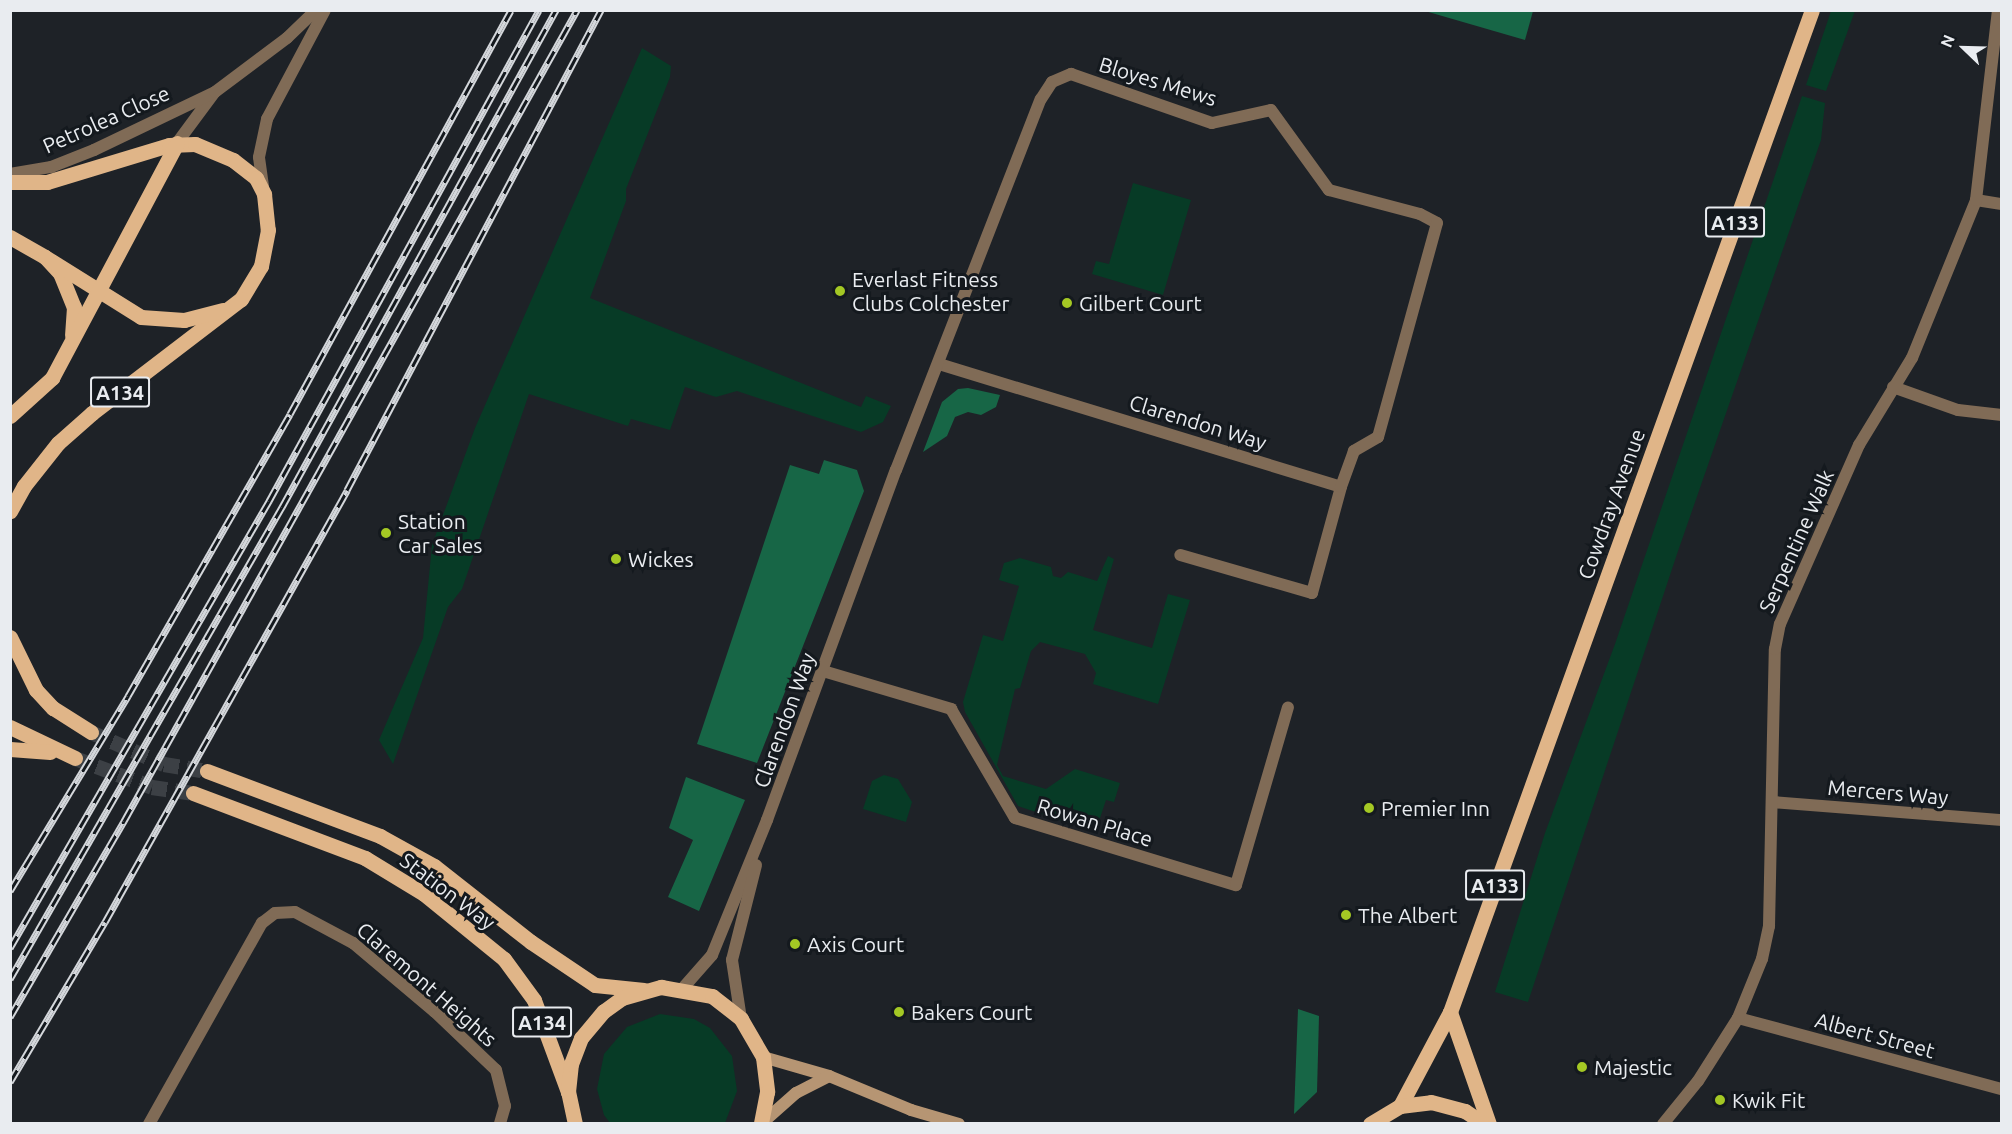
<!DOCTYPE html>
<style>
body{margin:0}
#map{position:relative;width:2012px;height:1134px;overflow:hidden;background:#1e2227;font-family:Ubuntu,sans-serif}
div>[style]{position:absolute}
.green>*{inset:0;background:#073b26}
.forest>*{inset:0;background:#176646}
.primary-tunnel>*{height:15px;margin-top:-7.5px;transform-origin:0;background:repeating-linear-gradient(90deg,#3c4045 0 15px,transparent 0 23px)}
.street>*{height:12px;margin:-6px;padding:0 6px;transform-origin:6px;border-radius:6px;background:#806b56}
.secondary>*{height:12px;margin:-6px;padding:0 6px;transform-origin:6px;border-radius:6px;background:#b69573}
.primary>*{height:15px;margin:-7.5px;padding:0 7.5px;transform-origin:7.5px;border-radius:7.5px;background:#e0b588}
.rail>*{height:7px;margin-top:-3.5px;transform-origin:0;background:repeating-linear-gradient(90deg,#14191e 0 14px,#d4d7db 0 28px);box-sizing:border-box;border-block:2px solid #d4d7db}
.dots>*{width:16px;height:16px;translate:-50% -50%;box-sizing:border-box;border:3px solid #14191e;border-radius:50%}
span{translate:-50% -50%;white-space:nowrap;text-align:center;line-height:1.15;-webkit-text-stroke:6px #14191e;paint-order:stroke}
.shield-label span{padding:2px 4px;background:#14191e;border:2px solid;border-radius:4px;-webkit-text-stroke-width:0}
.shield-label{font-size:20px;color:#e9ecf0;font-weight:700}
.street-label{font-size:21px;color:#e9ecf0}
.poi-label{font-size:21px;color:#e9ecf0}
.left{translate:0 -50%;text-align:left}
.frame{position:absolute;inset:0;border:12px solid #e9ecf0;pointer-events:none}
.north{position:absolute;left:1934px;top:18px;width:60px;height:60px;-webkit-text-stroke:4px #14191e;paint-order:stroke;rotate:293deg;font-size:16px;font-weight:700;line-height:24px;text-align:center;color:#e9ecf0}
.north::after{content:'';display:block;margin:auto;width:21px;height:27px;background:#e9ecf0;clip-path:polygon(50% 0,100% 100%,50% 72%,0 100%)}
</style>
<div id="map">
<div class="green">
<i style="clip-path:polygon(1831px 11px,1855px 11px,1826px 91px,1806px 85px)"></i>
<i style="clip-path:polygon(642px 48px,671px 66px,670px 77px,626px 189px,626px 201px,590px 298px,861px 407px,866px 396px,891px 406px,883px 422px,861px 432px,737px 391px,716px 397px,685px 387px,670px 430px,631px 419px,628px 426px,529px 394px,462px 589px,448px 607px,393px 764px,379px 740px,423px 638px,432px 545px,475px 428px)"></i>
<i style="clip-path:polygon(1802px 96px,1825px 103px,1821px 140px,1677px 554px,1528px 1002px,1495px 992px,1545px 833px,1615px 644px)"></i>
<i style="clip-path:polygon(1133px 183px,1191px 200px,1163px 295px,1092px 274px,1096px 261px,1109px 264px)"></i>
<i style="clip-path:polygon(1108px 556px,1114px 559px,1093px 630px,1152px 648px,1168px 594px,1190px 600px,1158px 704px,1093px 684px,1096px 673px,1085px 654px,1040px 642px,1031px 651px,1020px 688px,1015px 689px,997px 765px,1003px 776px,1046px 789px,1075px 769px,1120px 783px,1114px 802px,1106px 800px,1100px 818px,1091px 821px,1070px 815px,1068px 823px,1018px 806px,965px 712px,963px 702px,983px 635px,1003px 641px,1019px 586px,999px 580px,1004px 563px,1020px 558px,1051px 567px,1053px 576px,1061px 578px,1068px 572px,1097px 581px)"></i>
<i style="clip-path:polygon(884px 775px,898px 779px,912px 802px,906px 822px,863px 809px,872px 781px)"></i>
<i style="clip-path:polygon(660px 1014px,694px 1019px,710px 1028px,732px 1056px,737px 1091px,725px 1123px,610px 1123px,604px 1115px,597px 1089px,604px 1054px,627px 1027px)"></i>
</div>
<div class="forest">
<i style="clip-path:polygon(1425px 11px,1533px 11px,1525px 40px)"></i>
<i style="clip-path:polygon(968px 388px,1000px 395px,996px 407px,981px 415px,968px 412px,955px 417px,947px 436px,923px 452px,942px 402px,958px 389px)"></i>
<i style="clip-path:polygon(824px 460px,857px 470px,864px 491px,757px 763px,697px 744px,790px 465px,819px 474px)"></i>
<i style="clip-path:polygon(686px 777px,745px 800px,699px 911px,668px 897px,693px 840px,669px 828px)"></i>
<i style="clip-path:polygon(1298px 1009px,1319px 1016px,1317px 1092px,1294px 1114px)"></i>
</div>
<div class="primary-tunnel">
<i style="left:91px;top:732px;width:80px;rotate:23.7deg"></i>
<i style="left:164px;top:764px;width:44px;rotate:9.2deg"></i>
<i style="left:75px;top:758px;width:82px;rotate:20.6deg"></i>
<i style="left:152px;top:787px;width:41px;rotate:8.3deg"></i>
</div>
<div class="street">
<i style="left:177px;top:143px;width:62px;rotate:-53.5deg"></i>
<i style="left:10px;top:174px;width:42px;rotate:-9.7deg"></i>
<i style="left:51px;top:167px;width:46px;rotate:-21.6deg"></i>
<i style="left:94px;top:150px;width:134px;rotate:-25.6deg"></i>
<i style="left:215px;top:92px;width:90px;rotate:-36.9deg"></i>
<i style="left:287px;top:38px;width:40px;rotate:-44deg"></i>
<i style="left:263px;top:186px;width:29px;rotate:-98deg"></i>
<i style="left:259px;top:157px;width:39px;rotate:-78deg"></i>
<i style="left:267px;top:119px;width:123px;rotate:-62deg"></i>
<i style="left:1976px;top:200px;width:26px;rotate:9deg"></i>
<i style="left:939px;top:364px;width:420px;rotate:17deg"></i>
<i style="left:1341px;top:487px;width:110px;rotate:105.3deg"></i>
<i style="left:1312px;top:593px;width:137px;rotate:-163.9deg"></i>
<i style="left:1893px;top:387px;width:69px;rotate:19.5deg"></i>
<i style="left:1958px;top:410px;width:44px;rotate:6.5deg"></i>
<i style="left:823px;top:671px;width:134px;rotate:16.5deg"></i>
<i style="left:951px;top:709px;width:126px;rotate:59.6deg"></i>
<i style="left:1015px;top:818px;width:231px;rotate:16.9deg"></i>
<i style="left:1236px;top:885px;width:185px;rotate:-73.7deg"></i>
<i style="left:1772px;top:802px;width:231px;rotate:4.5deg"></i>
<i style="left:683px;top:988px;width:44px;rotate:-48.7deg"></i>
<i style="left:712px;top:955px;width:146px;rotate:-67.8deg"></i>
<i style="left:767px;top:820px;width:373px;rotate:-69.8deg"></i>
<i style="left:896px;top:470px;width:398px;rotate:-68.7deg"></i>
<i style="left:1041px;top:99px;width:20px;rotate:-57deg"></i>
<i style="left:1052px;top:82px;width:21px;rotate:-23deg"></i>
<i style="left:1071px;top:74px;width:149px;rotate:19.2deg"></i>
<i style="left:1212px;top:123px;width:60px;rotate:-12.4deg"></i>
<i style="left:1271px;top:110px;width:99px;rotate:54.1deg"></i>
<i style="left:1329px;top:190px;width:94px;rotate:14.8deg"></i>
<i style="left:1420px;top:214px;width:19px;rotate:28deg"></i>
<i style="left:1437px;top:223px;width:222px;rotate:105.4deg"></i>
<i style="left:1378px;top:437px;width:28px;rotate:150deg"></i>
<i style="left:1354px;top:451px;width:38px;rotate:110deg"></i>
<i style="left:1738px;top:1018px;width:273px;rotate:15.1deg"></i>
<i style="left:741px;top:1019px;width:60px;rotate:-98.7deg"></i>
<i style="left:732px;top:960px;width:98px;rotate:-75.8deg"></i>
<i style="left:149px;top:1124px;width:231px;rotate:-60.7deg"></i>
<i style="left:262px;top:923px;width:16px;rotate:-38deg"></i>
<i style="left:275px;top:913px;width:20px;rotate:-3deg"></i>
<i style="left:295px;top:912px;width:66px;rotate:28.1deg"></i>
<i style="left:353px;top:943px;width:107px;rotate:40.1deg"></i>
<i style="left:435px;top:1012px;width:84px;rotate:43.6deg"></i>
<i style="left:496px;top:1070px;width:37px;rotate:76deg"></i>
<i style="left:505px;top:1106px;width:19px;rotate:106deg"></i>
<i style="left:1663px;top:1124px;width:55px;rotate:-50.9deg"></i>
<i style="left:1698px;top:1081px;width:75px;rotate:-57.6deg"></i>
<i style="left:1738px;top:1018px;width:64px;rotate:-67.9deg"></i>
<i style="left:1762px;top:959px;width:34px;rotate:-78deg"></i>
<i style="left:1769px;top:926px;width:277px;rotate:-88.8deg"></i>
<i style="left:1775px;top:649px;width:25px;rotate:-79deg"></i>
<i style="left:1780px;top:624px;width:196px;rotate:-66.2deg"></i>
<i style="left:1859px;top:445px;width:102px;rotate:-58.7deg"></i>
<i style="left:1912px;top:358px;width:170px;rotate:-67.9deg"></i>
<i style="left:1976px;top:200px;width:191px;rotate:-83.4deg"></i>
</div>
<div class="secondary">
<i style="left:763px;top:1057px;width:69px;rotate:16.1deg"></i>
<i style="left:829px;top:1076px;width:89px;rotate:22.5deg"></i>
<i style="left:911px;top:1110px;width:50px;rotate:16.3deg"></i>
<i style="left:761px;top:1124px;width:47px;rotate:-41.5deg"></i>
<i style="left:796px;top:1093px;width:37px;rotate:-27deg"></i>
</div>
<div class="primary">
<i style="left:10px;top:182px;width:37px"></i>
<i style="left:47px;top:182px;width:127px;rotate:-16.9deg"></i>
<i style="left:169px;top:145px;width:26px;rotate:-2deg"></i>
<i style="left:195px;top:144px;width:41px;rotate:22.8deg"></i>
<i style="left:233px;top:160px;width:29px;rotate:38deg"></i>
<i style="left:256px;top:178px;width:18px;rotate:63deg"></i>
<i style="left:264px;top:194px;width:36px;rotate:84deg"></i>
<i style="left:268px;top:230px;width:37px;rotate:101deg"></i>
<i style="left:261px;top:266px;width:39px;rotate:121deg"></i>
<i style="left:241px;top:299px;width:188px;rotate:142.6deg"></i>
<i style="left:92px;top:413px;width:45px;rotate:138.6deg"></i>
<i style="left:58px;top:443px;width:55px;rotate:128.3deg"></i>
<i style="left:24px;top:486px;width:29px;rotate:119deg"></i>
<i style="left:10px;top:237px;width:40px;rotate:29.7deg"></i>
<i style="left:45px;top:257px;width:22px;rotate:47deg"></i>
<i style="left:60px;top:273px;width:37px;rotate:68deg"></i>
<i style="left:74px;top:307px;width:28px;rotate:94deg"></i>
<i style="left:45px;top:257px;width:113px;rotate:32deg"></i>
<i style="left:141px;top:317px;width:43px;rotate:4deg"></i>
<i style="left:184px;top:320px;width:40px;rotate:-14.4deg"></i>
<i style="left:10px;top:416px;width:57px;rotate:-42.1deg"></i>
<i style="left:52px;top:378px;width:266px;rotate:-62deg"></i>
<i style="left:10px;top:637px;width:59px;rotate:63.9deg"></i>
<i style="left:36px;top:690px;width:25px;rotate:47deg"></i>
<i style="left:53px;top:708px;width:45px;rotate:32.3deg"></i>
<i style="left:10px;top:727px;width:72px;rotate:25.5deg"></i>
<i style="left:10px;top:749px;width:40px;rotate:4.3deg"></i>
<i style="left:207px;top:771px;width:185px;rotate:20.6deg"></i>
<i style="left:380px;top:836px;width:62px;rotate:29.1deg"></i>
<i style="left:434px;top:866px;width:123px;rotate:38.1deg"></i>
<i style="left:531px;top:942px;width:77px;rotate:33.9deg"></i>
<i style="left:595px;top:985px;width:49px;rotate:5.8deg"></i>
<i style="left:193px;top:793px;width:184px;rotate:20.7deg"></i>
<i style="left:365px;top:858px;width:69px;rotate:31.4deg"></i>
<i style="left:424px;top:894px;width:103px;rotate:39.1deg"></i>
<i style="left:504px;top:959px;width:51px;rotate:53.8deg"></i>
<i style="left:534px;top:1000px;width:98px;rotate:69.7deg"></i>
<i style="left:1450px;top:1012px;width:119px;rotate:70.8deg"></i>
<i style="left:1400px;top:1106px;width:106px;rotate:-62deg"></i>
<i style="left:1450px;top:1012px;width:1065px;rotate:-70.14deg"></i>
<i style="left:575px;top:1124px;width:33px;rotate:-102deg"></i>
<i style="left:568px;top:1092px;width:28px;rotate:-84deg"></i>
<i style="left:571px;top:1064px;width:28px;rotate:-69deg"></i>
<i style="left:581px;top:1038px;width:35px;rotate:-50deg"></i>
<i style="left:604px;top:1011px;width:22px;rotate:-36deg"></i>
<i style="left:622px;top:998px;width:41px;rotate:-15.8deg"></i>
<i style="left:661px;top:987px;width:52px;rotate:10deg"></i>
<i style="left:712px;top:996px;width:37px;rotate:38deg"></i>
<i style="left:741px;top:1019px;width:44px;rotate:59.9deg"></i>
<i style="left:763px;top:1057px;width:35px;rotate:83deg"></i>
<i style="left:767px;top:1092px;width:33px;rotate:101deg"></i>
<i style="left:1370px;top:1124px;width:35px;rotate:-31deg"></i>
<i style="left:1400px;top:1106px;width:31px;rotate:-7deg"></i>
<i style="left:1431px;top:1102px;width:35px;rotate:15deg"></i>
<i style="left:1465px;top:1111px;width:23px;rotate:34deg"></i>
</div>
<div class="rail">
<i style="left:10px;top:891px;width:228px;rotate:-58.8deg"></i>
<i style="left:128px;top:696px;width:325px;rotate:-60.1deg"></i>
<i style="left:290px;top:414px;width:460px;rotate:-61.3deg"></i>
<i style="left:10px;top:948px;width:517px;rotate:-59.91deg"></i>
<i style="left:269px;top:501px;width:560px;rotate:-61.19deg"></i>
<i style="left:10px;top:979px;width:545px;rotate:-60.05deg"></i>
<i style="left:282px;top:507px;width:568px;rotate:-61.13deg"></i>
<i style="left:10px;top:1017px;width:227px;rotate:-59.8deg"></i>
<i style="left:124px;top:821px;width:929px;rotate:-60.81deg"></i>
<i style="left:10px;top:1082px;width:186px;rotate:-59.3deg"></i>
<i style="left:105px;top:922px;width:495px;rotate:-60.7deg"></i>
<i style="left:347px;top:490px;width:543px;rotate:-62.11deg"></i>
</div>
<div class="dots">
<i style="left:840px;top:291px;background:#a4c824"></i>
<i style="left:1067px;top:303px;background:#a4c824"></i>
<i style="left:386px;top:533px;background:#a4c824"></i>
<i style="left:616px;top:559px;background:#a4c824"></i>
<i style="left:1369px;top:808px;background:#a4c824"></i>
<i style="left:1346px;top:915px;background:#a4c824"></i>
<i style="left:795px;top:944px;background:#a4c824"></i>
<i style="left:899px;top:1012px;background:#a4c824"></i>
<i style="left:1582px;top:1067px;background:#a4c824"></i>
<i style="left:1720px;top:1100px;background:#a4c824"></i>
</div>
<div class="shield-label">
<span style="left:1735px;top:222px">A133</span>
<span style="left:120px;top:392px">A134</span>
<span style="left:1495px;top:885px">A133</span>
<span style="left:542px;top:1022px">A134</span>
</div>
<div class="street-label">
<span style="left:1158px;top:81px;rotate:17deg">Bloyes Mews</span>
<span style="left:106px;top:119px;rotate:-24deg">Petrolea Close</span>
<span style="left:1198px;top:422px;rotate:17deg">Clarendon Way</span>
<span style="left:1611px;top:504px;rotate:-70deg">Cowdray Avenue</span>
<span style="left:1796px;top:541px;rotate:-66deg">Serpentine Walk</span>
<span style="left:784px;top:720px;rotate:-70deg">Clarendon Way</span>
<span style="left:1888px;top:792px;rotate:5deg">Mercers Way</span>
<span style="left:1095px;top:822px;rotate:17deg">Rowan Place</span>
<span style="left:448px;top:891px;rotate:37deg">Station Way</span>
<span style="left:427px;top:984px;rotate:41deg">Claremont Heights</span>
<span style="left:1875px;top:1035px;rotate:15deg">Albert Street</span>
</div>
<div class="poi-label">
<span class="left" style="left:852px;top:291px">Everlast Fitness<br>Clubs Colchester</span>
<span class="left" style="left:1079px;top:303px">Gilbert Court</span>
<span class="left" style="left:398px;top:533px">Station<br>Car Sales</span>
<span class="left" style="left:628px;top:559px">Wickes</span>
<span class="left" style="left:1381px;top:808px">Premier Inn</span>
<span class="left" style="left:1358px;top:915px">The Albert</span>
<span class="left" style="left:807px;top:944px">Axis Court</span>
<span class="left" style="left:911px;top:1012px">Bakers Court</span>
<span class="left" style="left:1594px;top:1067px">Majestic</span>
<span class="left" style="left:1732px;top:1100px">Kwik Fit</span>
</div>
<div class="frame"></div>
<div class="north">N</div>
</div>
